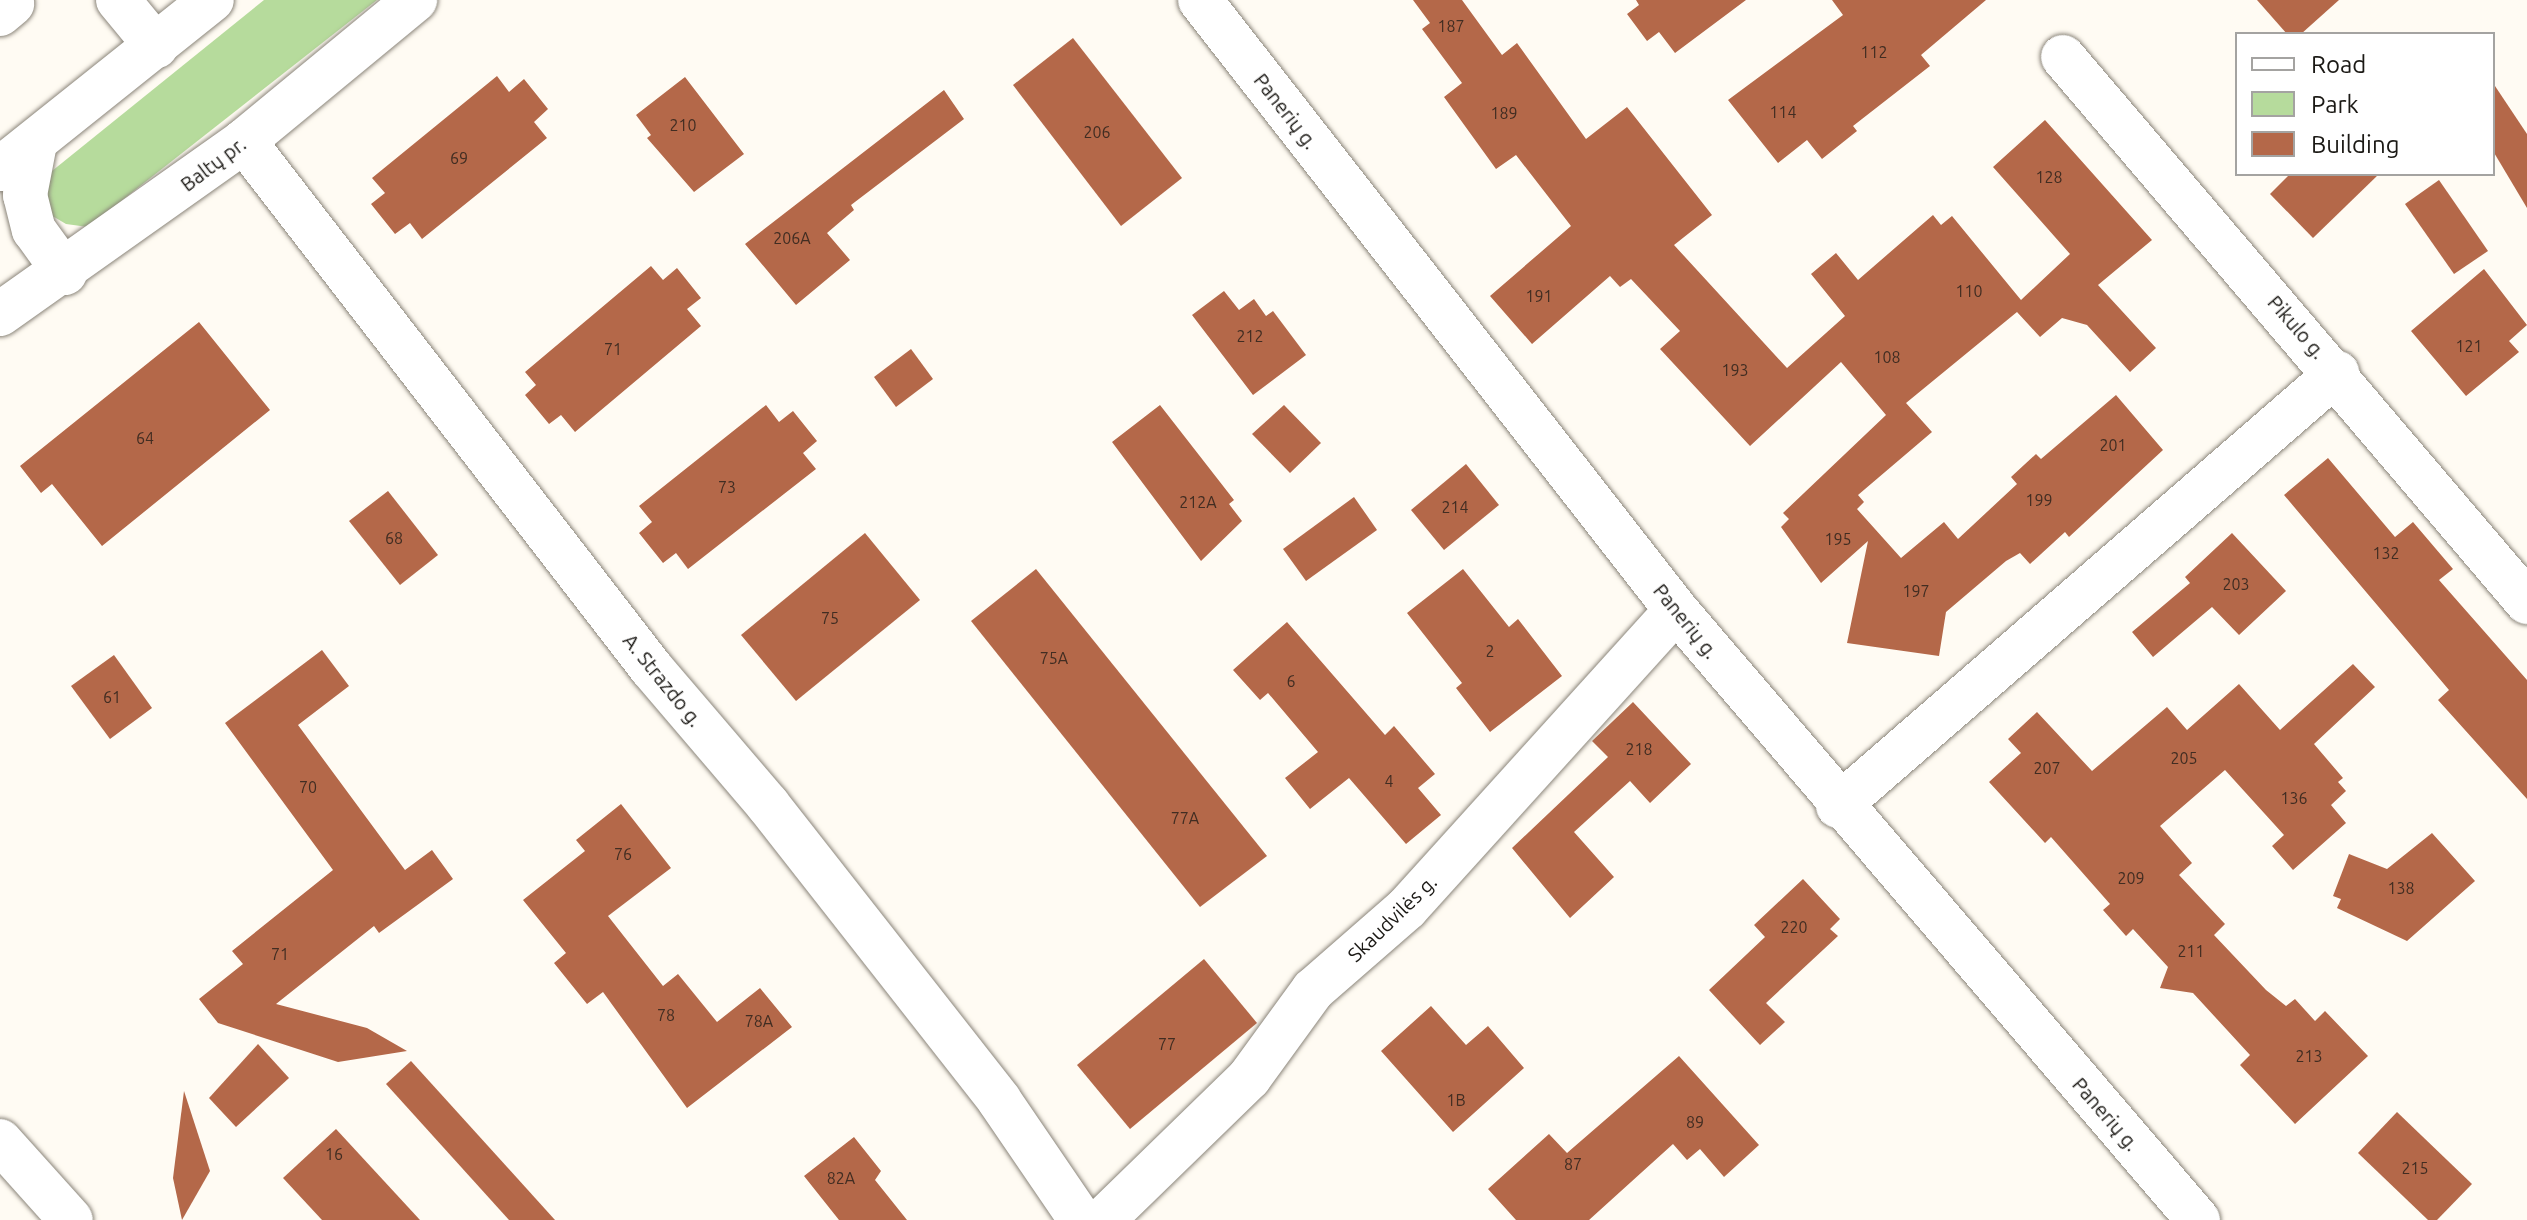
<!DOCTYPE html>
<meta charset="utf-8">
<style>
body{margin:0}
#map{position:relative;width:2527px;height:1220px;overflow:hidden;background:#fffbf3;font-family:Ubuntu,sans-serif}
div>[style]{position:absolute}
.green>*{inset:0;background:#b6db9c}
.building>*{inset:0;background:#b46849}
.roads{filter:drop-shadow(0 0 2px #8b857a) drop-shadow(0 0 2px #8b857a)}
.minor>*{height:44px;margin:-22px;padding:0 22px;transform-origin:22px;border-radius:22px;background:#fff}
.major>*{height:44px;margin:-22px;padding:0 22px;transform-origin:22px;border-radius:22px;background:#fff}
span{translate:-50% -50%;white-space:nowrap;text-align:center;line-height:1.15;-webkit-text-stroke:7px #fff;paint-order:stroke}
.number-label{font-size:16px;color:#412d22}
.number-label span{-webkit-text-stroke-width:0}
.street-label{font-size:20px;color:#1b1915}
.legend{position:absolute;left:2235px;top:32px;width:260px;height:144px;box-sizing:border-box;background:#fff;border:2px solid #a4a3a1;margin:0;padding:10px 14px;list-style:none;font-size:24px;color:#1b1915}
.legend li{display:flex;align-items:center;gap:16px;height:40px}
.legend b{width:40px;border:2px solid #a4a3a1}
</style>
<div id="map">
<div class="green">
<i style="clip-path:polygon(264px 0,377px 0,88px 227px,66px 224px,44px 211px,43px 191px,52px 171px)"></i>
</div>
<div class="building">
<i style="clip-path:polygon(1413px 0,1462px 0,1502px 55px,1517px 43px,1586px 139px,1627px 107px,1712px 215px,1674px 245px,1787px 368px,1845px 316px,1811px 274px,1836px 253px,1858px 280px,1933px 215px,1941px 225px,1952px 216px,2021px 300px,2070px 254px,1993px 167px,2045px 120px,2152px 240px,2098px 285px,2156px 348px,2130px 372px,2087px 325px,2062px 318px,2040px 337px,2017px 312px,1906px 403px,1932px 432px,1858px 495px,1864px 502px,1857px 509px,1901px 558px,1944px 522px,1958px 539px,2017px 484px,2011px 477px,2036px 454px,2041px 459px,2116px 395px,2163px 450px,2069px 537px,2065px 532px,2030px 564px,2020px 553px,2006px 561px,1946px 612px,1939px 656px,1847px 643px,1868px 541px,1821px 583px,1781px 527px,1789px 519px,1783px 513px,1886px 415px,1841px 362px,1750px 446px,1660px 349px,1680px 331px,1631px 279px,1620px 287px,1610px 276px,1532px 344px,1490px 296px,1571px 226px,1516px 155px,1496px 169px,1444px 97px,1462px 83px,1422px 29px,1430px 23px)"></i>
<i style="clip-path:polygon(1636px 0,1746px 0,1675px 53px,1659px 32px,1647px 41px,1627px 14px,1639px 5px)"></i>
<i style="clip-path:polygon(1832px 0,1986px 0,1921px 55px,1930px 66px,1853px 126px,1857px 131px,1822px 159px,1807px 140px,1778px 163px,1728px 100px,1843px 15px)"></i>
<i style="clip-path:polygon(2257px 0,2339px 0,2301px 34px,2287px 34px)"></i>
<i style="clip-path:polygon(1073px 38px,1182px 178px,1121px 226px,1013px 85px)"></i>
<i style="clip-path:polygon(497px 76px,509px 92px,524px 79px,548px 109px,534px 122px,547px 138px,422px 239px,410px 223px,395px 234px,371px 204px,385px 193px,372px 178px)"></i>
<i style="clip-path:polygon(685px 77px,744px 154px,694px 192px,647px 138px,651px 135px,636px 115px)"></i>
<i style="clip-path:polygon(2493px 83px,2527px 134px,2527px 208px,2493px 151px)"></i>
<i style="clip-path:polygon(944px 90px,964px 119px,851px 205px,854px 210px,827px 233px,850px 260px,796px 305px,745px 244px)"></i>
<i style="clip-path:polygon(2290px 174px,2379px 174px,2313px 238px,2270px 194px)"></i>
<i style="clip-path:polygon(2439px 180px,2488px 251px,2454px 274px,2405px 204px)"></i>
<i style="clip-path:polygon(651px 266px,663px 280px,677px 268px,701px 298px,687px 309px,701px 326px,575px 432px,561px 415px,549px 424px,525px 395px,536px 385px,525px 372px)"></i>
<i style="clip-path:polygon(2484px 269px,2527px 325px,2509px 341px,2519px 352px,2466px 396px,2411px 331px)"></i>
<i style="clip-path:polygon(1224px 291px,1239px 310px,1254px 299px,1266px 316px,1273px 311px,1306px 355px,1253px 395px,1192px 315px)"></i>
<i style="clip-path:polygon(199px 322px,270px 410px,102px 546px,52px 484px,41px 493px,20px 466px)"></i>
<i style="clip-path:polygon(911px 349px,933px 379px,896px 407px,874px 377px)"></i>
<i style="clip-path:polygon(766px 405px,779px 422px,793px 411px,817px 441px,803px 453px,816px 469px,688px 569px,676px 553px,663px 563px,639px 533px,652px 522px,639px 506px)"></i>
<i style="clip-path:polygon(1160px 405px,1234px 500px,1229px 504px,1242px 521px,1201px 561px,1112px 442px)"></i>
<i style="clip-path:polygon(1284px 405px,1321px 443px,1290px 473px,1252px 434px)"></i>
<i style="clip-path:polygon(2328px 458px,2395px 537px,2413px 522px,2453px 569px,2439px 580px,2527px 680px,2527px 799px,2438px 700px,2449px 690px,2284px 495px)"></i>
<i style="clip-path:polygon(1466px 464px,1499px 505px,1444px 550px,1411px 510px)"></i>
<i style="clip-path:polygon(388px 491px,438px 555px,400px 585px,349px 521px)"></i>
<i style="clip-path:polygon(1354px 497px,1377px 530px,1306px 581px,1283px 549px)"></i>
<i style="clip-path:polygon(865px 533px,920px 600px,796px 701px,741px 635px)"></i>
<i style="clip-path:polygon(2232px 533px,2286px 591px,2239px 635px,2212px 607px,2153px 657px,2132px 632px,2190px 583px,2185px 577px)"></i>
<i style="clip-path:polygon(1036px 569px,1267px 856px,1200px 907px,971px 621px)"></i>
<i style="clip-path:polygon(1463px 569px,1509px 627px,1518px 619px,1562px 676px,1490px 732px,1456px 688px,1462px 683px,1407px 613px)"></i>
<i style="clip-path:polygon(1287px 622px,1385px 735px,1394px 726px,1435px 774px,1418px 788px,1441px 815px,1406px 844px,1349px 778px,1310px 809px,1285px 778px,1318px 752px,1268px 693px,1260px 700px,1233px 670px)"></i>
<i style="clip-path:polygon(322px 650px,349px 686px,298px 725px,405px 870px,432px 850px,453px 879px,379px 933px,374px 926px,276px 1004px,367px 1028px,407px 1051px,338px 1062px,218px 1023px,199px 999px,243px 964px,232px 951px,333px 870px,225px 723px)"></i>
<i style="clip-path:polygon(114px 655px,152px 708px,110px 739px,71px 686px)"></i>
<i style="clip-path:polygon(2353px 664px,2375px 687px,2314px 744px,2343px 778px,2338px 782px,2346px 791px,2331px 805px,2346px 823px,2293px 870px,2272px 846px,2284px 835px,2225px 770px,2160px 826px,2192px 863px,2179px 875px,2225px 924px,2214px 935px,2266px 990px,2286px 1006px,2295px 999px,2315px 1021px,2325px 1011px,2368px 1056px,2295px 1124px,2240px 1065px,2250px 1055px,2193px 993px,2160px 988px,2168px 967px,2133px 929px,2126px 936px,2103px 910px,2110px 904px,2051px 837px,2045px 843px,1989px 782px,2021px 753px,2008px 739px,2037px 712px,2092px 771px,2167px 707px,2187px 730px,2239px 684px,2280px 730px)"></i>
<i style="clip-path:polygon(1633px 702px,1691px 764px,1650px 803px,1630px 781px,1574px 832px,1614px 877px,1570px 918px,1512px 848px,1608px 757px,1592px 741px)"></i>
<i style="clip-path:polygon(621px 804px,671px 868px,608px 916px,663px 986px,678px 974px,717px 1022px,760px 988px,792px 1027px,687px 1108px,603px 992px,587px 1004px,554px 963px,566px 953px,523px 900px,585px 851px,576px 840px)"></i>
<i style="clip-path:polygon(2432px 833px,2475px 881px,2407px 941px,2337px 908px,2341px 899px,2333px 896px,2349px 854px,2387px 869px)"></i>
<i style="clip-path:polygon(1803px 879px,1840px 919px,1830px 929px,1838px 936px,1766px 1003px,1785px 1022px,1760px 1045px,1709px 990px,1765px 937px,1754px 925px)"></i>
<i style="clip-path:polygon(1204px 959px,1257px 1023px,1130px 1129px,1077px 1065px)"></i>
<i style="clip-path:polygon(1431px 1006px,1466px 1045px,1488px 1026px,1524px 1068px,1453px 1132px,1381px 1051px)"></i>
<i style="clip-path:polygon(258px 1044px,289px 1078px,236px 1127px,209px 1098px)"></i>
<i style="clip-path:polygon(1679px 1056px,1759px 1145px,1724px 1177px,1700px 1149px,1687px 1160px,1673px 1144px,1589px 1220px,1516px 1220px,1488px 1189px,1549px 1134px,1567px 1153px)"></i>
<i style="clip-path:polygon(411px 1061px,555px 1220px,509px 1220px,386px 1084px)"></i>
<i style="clip-path:polygon(184px 1091px,210px 1171px,182px 1220px,173px 1178px)"></i>
<i style="clip-path:polygon(2397px 1112px,2472px 1184px,2437px 1220px,2428px 1220px,2358px 1153px)"></i>
<i style="clip-path:polygon(336px 1129px,420px 1220px,322px 1220px,283px 1178px)"></i>
<i style="clip-path:polygon(854px 1137px,881px 1171px,875px 1180px,907px 1220px,839px 1220px,804px 1176px)"></i>
</div>
<div class="roads">
<div class="minor">
<i style="left:118px;top:0;width:60px;rotate:50.4deg"></i>
<i style="left:0;top:14px;width:16px;rotate:-40deg"></i>
<i style="left:2063px;top:57px;width:716px;rotate:49.59deg"></i>
<i style="left:244px;top:141px;width:667px;rotate:52.31deg"></i>
<i style="left:652px;top:669px;width:179px;rotate:49.5deg"></i>
<i style="left:768px;top:805px;width:375px;rotate:51.9deg"></i>
<i style="left:999px;top:1100px;width:145px;rotate:55.7deg"></i>
<i style="left:1838px;top:806px;width:661px;rotate:-40.95deg"></i>
<i style="left:0;top:1141px;width:106px;rotate:48.1deg"></i>
<i style="left:1103px;top:1220px;width:204px;rotate:-44.2deg"></i>
<i style="left:1249px;top:1078px;width:109px;rotate:-54deg"></i>
<i style="left:1313px;top:990px;width:125px;rotate:-41.1deg"></i>
<i style="left:1407px;top:908px;width:401px;rotate:-47.9deg"></i>
</div>
<div class="major">
<i style="left:1200px;top:0;width:774px;rotate:52.03deg"></i>
<i style="left:1676px;top:610px;width:803px;rotate:49.45deg"></i>
<i style="left:35px;top:143px;width:53px;rotate:100.9deg"></i>
<i style="left:25px;top:195px;width:36px;rotate:76deg"></i>
<i style="left:34px;top:230px;width:53px;rotate:54.2deg"></i>
<i style="left:0;top:169px;width:271px;rotate:-38.6deg"></i>
<i style="left:0;top:314px;width:299px;rotate:-35.3deg"></i>
<i style="left:244px;top:141px;width:222px;rotate:-39.5deg"></i>
</div>
</div>
<div class="number-label">
<span style="left:1451px;top:26px">187</span>
<span style="left:1874px;top:52px">112</span>
<span style="left:1783px;top:112px">114</span>
<span style="left:1504px;top:113px">189</span>
<span style="left:683px;top:125px">210</span>
<span style="left:1097px;top:132px">206</span>
<span style="left:459px;top:158px">69</span>
<span style="left:2049px;top:177px">128</span>
<span style="left:792px;top:238px">206A</span>
<span style="left:1969px;top:291px">110</span>
<span style="left:1539px;top:296px">191</span>
<span style="left:1250px;top:336px">212</span>
<span style="left:2469px;top:346px">121</span>
<span style="left:613px;top:349px">71</span>
<span style="left:1887px;top:357px">108</span>
<span style="left:1735px;top:370px">193</span>
<span style="left:145px;top:438px">64</span>
<span style="left:2113px;top:445px">201</span>
<span style="left:727px;top:487px">73</span>
<span style="left:2039px;top:500px">199</span>
<span style="left:1198px;top:502px">212A</span>
<span style="left:1455px;top:507px">214</span>
<span style="left:394px;top:538px">68</span>
<span style="left:1838px;top:539px">195</span>
<span style="left:2386px;top:553px">132</span>
<span style="left:2236px;top:584px">203</span>
<span style="left:1916px;top:591px">197</span>
<span style="left:830px;top:618px">75</span>
<span style="left:1490px;top:651px">2</span>
<span style="left:1054px;top:658px">75A</span>
<span style="left:1291px;top:681px">6</span>
<span style="left:112px;top:697px">61</span>
<span style="left:1639px;top:749px">218</span>
<span style="left:2184px;top:758px">205</span>
<span style="left:2047px;top:768px">207</span>
<span style="left:1389px;top:781px">4</span>
<span style="left:308px;top:787px">70</span>
<span style="left:2294px;top:798px">136</span>
<span style="left:1185px;top:818px">77A</span>
<span style="left:623px;top:854px">76</span>
<span style="left:2131px;top:878px">209</span>
<span style="left:2401px;top:888px">138</span>
<span style="left:1794px;top:927px">220</span>
<span style="left:2191px;top:951px">211</span>
<span style="left:280px;top:954px">71</span>
<span style="left:666px;top:1015px">78</span>
<span style="left:759px;top:1021px">78A</span>
<span style="left:1167px;top:1044px">77</span>
<span style="left:2309px;top:1056px">213</span>
<span style="left:1456px;top:1100px">1B</span>
<span style="left:1695px;top:1122px">89</span>
<span style="left:334px;top:1154px">16</span>
<span style="left:1573px;top:1164px">87</span>
<span style="left:2415px;top:1168px">215</span>
<span style="left:841px;top:1178px">82A</span>
</div>
<div class="street-label">
<span style="left:1286px;top:111px;rotate:52deg">Panerių g.</span>
<span style="left:213px;top:164px;rotate:-37deg">Baltų pr.</span>
<span style="left:2297px;top:327px;rotate:49deg">Pikulo g.</span>
<span style="left:1686px;top:621px;rotate:51deg">Panerių g.</span>
<span style="left:663px;top:680px;rotate:51deg">A. Strazdo g.</span>
<span style="left:1392px;top:918px;rotate:-44deg">Skaudvilės g.</span>
<span style="left:2106px;top:1114px;rotate:49deg">Panerių g.</span>
</div>
<ul class="legend">
<li><b style="height:10px;background:#fff"></b>Road</li>
<li><b style="height:22px;background:#b6db9c"></b>Park</li>
<li><b style="height:22px;background:#b46849"></b>Building</li>
</ul>
</div>
